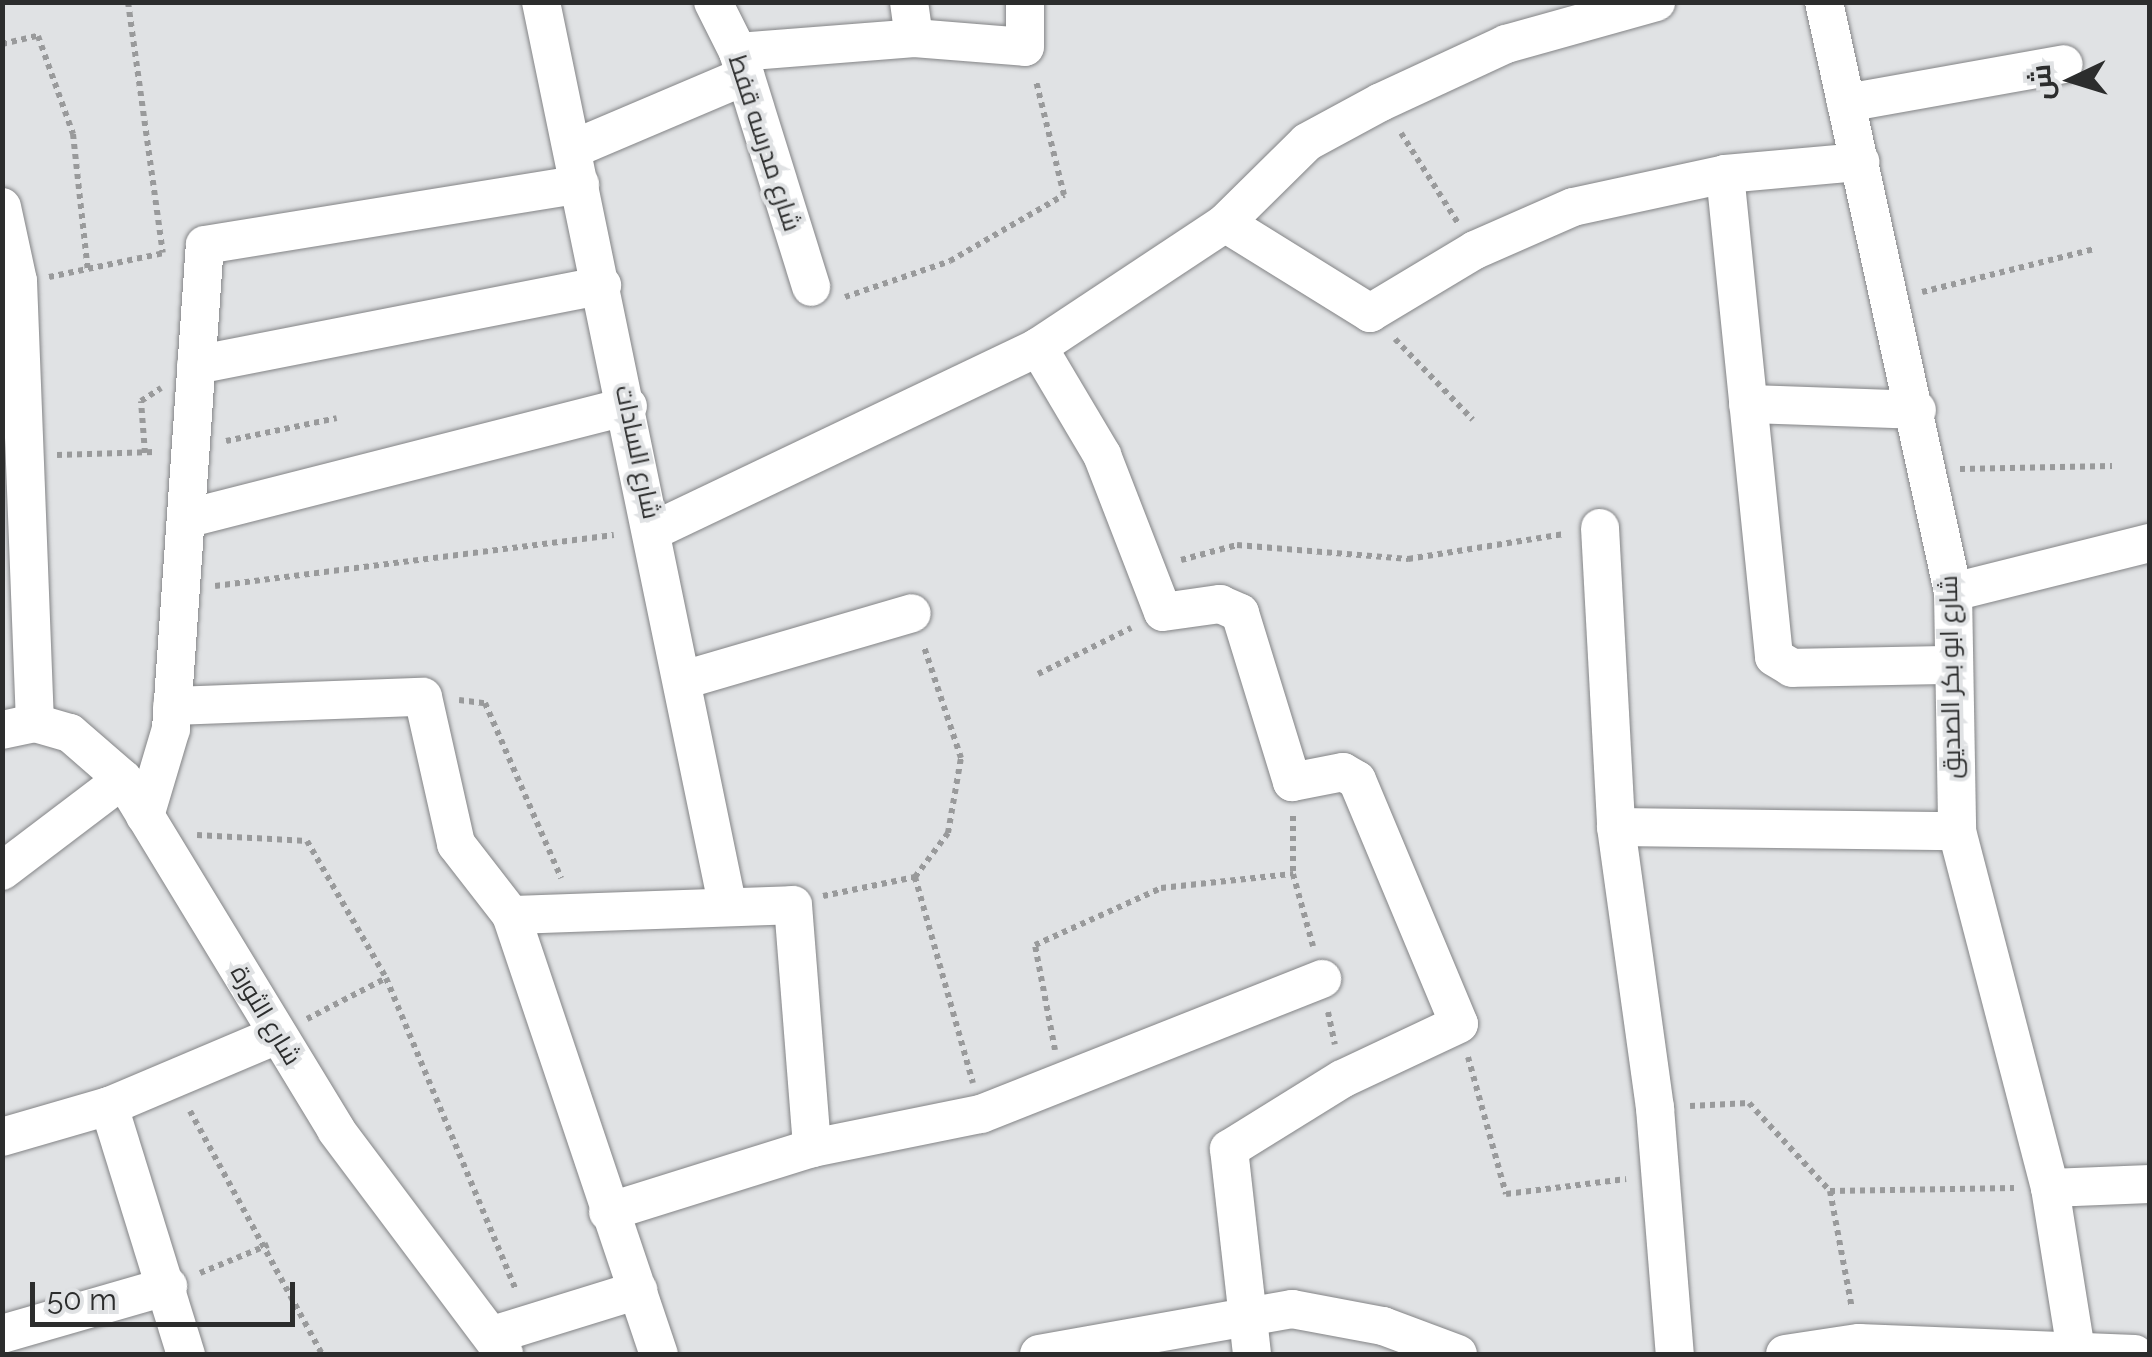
<!DOCTYPE html>
<meta charset="utf-8">
<style>
body{margin:0}
#map{position:relative;width:2152px;height:1357px;overflow:hidden;background:#e0e2e4;font-family:Raleway,Cairo,sans-serif}
div>[style]{position:absolute}
.path>*{height:6px;margin-top:-3px;transform-origin:0;background:repeating-linear-gradient(90deg,#999a9b 0 5px,transparent 0 10px)}
.roads{filter:drop-shadow(0 0 2px #838486) drop-shadow(0 0 2px #838486)}
.minor>*{height:38px;margin:-19px;padding:0 19px;transform-origin:19px;border-radius:19px;background:#fff}
span{translate:-50% -50%;white-space:nowrap;text-align:center;line-height:1.15;-webkit-text-stroke:8px #e0e2e4;paint-order:stroke}
.street-label{font-size:25px;color:#2c2d2d}
.frame{position:absolute;inset:0;border:5px solid #2c2d2d;pointer-events:none}
.north{position:absolute;left:2022px;top:30px;width:100px;height:100px;-webkit-text-stroke:8px #e0e2e4;paint-order:stroke;rotate:266deg;font-size:28px;font-weight:700;line-height:40px;text-align:center;color:#2c2d2d}
.north::after{content:'';display:block;margin:auto;width:35px;height:45px;background:#2c2d2d;clip-path:polygon(50% 0,100% 100%,50% 72%,0 100%)}
.scale{position:absolute;left:30px;top:1282px;width:265px;height:45px;box-sizing:border-box;border:5px solid #2c2d2d;border-top:0;padding-left:12px;font-size:30px;line-height:35px;white-space:nowrap;color:#2c2d2d;-webkit-text-stroke:8px #e0e2e4;paint-order:stroke}
</style>
<div id="map">
<div class="path">
<i style="left:128px;top:2px;width:253px;rotate:82.1deg"></i>
<i style="left:2px;top:44px;width:37px;rotate:-13deg"></i>
<i style="left:38px;top:36px;width:104px;rotate:70.3deg"></i>
<i style="left:73px;top:134px;width:139px;rotate:83.8deg"></i>
<i style="left:1401px;top:133px;width:107px;rotate:57.7deg"></i>
<i style="left:49px;top:277px;width:117px;rotate:-11.8deg"></i>
<i style="left:1922px;top:292px;width:178px;rotate:-14deg"></i>
<i style="left:845px;top:297px;width:111px;rotate:-18.9deg"></i>
<i style="left:950px;top:261px;width:132px;rotate:-30.1deg"></i>
<i style="left:1064px;top:195px;width:117px;rotate:-103.8deg"></i>
<i style="left:1395px;top:339px;width:112px;rotate:46.1deg"></i>
<i style="left:226px;top:441px;width:113px;rotate:-11.7deg"></i>
<i style="left:145px;top:453px;width:52px;rotate:-94.4deg"></i>
<i style="left:141px;top:401px;width:24px;rotate:-33deg"></i>
<i style="left:57px;top:455px;width:97px;rotate:-1.8deg"></i>
<i style="left:1960px;top:469px;width:152px;rotate:-1.1deg"></i>
<i style="left:1181px;top:560px;width:58px;rotate:-15deg"></i>
<i style="left:1237px;top:545px;width:172px;rotate:4.7deg"></i>
<i style="left:1408px;top:559px;width:158px;rotate:-9.1deg"></i>
<i style="left:215px;top:586px;width:402px;rotate:-7.3deg"></i>
<i style="left:1038px;top:674px;width:104px;rotate:-26.3deg"></i>
<i style="left:459px;top:700px;width:26px;rotate:7deg"></i>
<i style="left:485px;top:703px;width:191px;rotate:66.5deg"></i>
<i style="left:1293px;top:816px;width:58px;rotate:90deg"></i>
<i style="left:1293px;top:874px;width:75px;rotate:74.5deg"></i>
<i style="left:197px;top:835px;width:110px;rotate:3.1deg"></i>
<i style="left:307px;top:841px;width:158px;rotate:60deg"></i>
<i style="left:386px;top:978px;width:339px;rotate:67.4deg"></i>
<i style="left:915px;top:877px;width:214px;rotate:74.3deg"></i>
<i style="left:823px;top:896px;width:94px;rotate:-11.7deg"></i>
<i style="left:915px;top:877px;width:55px;rotate:-53.1deg"></i>
<i style="left:948px;top:833px;width:76px;rotate:-80.2deg"></i>
<i style="left:961px;top:758px;width:117px;rotate:-108.4deg"></i>
<i style="left:1328px;top:1012px;width:33px;rotate:78deg"></i>
<i style="left:307px;top:1019px;width:89px;rotate:-27.4deg"></i>
<i style="left:1055px;top:1050px;width:107px;rotate:-100.8deg"></i>
<i style="left:1035px;top:945px;width:138px;rotate:-24.3deg"></i>
<i style="left:1161px;top:888px;width:133px;rotate:-6.1deg"></i>
<i style="left:1468px;top:1057px;width:142px;rotate:74.5deg"></i>
<i style="left:1506px;top:1194px;width:121px;rotate:-7.1deg"></i>
<i style="left:1690px;top:1106px;width:59px;rotate:-2.9deg"></i>
<i style="left:1749px;top:1103px;width:120px;rotate:47.4deg"></i>
<i style="left:1830px;top:1191px;width:119px;rotate:79.4deg"></i>
<i style="left:190px;top:1111px;width:277px;rotate:61.5deg"></i>
<i style="left:1830px;top:1191px;width:184px;rotate:-0.9deg"></i>
<i style="left:200px;top:1273px;width:74px;rotate:-22.4deg"></i>
</div>
<div class="roads">
<div class="minor">
<i style="left:541px;top:2px;width:920px;rotate:78.34deg"></i>
<i style="left:713px;top:2px;width:56px;rotate:63.4deg"></i>
<i style="left:738px;top:52px;width:246px;rotate:72.7deg"></i>
<i style="left:909px;top:2px;width:36px;rotate:82deg"></i>
<i style="left:1824px;top:2px;width:604px;rotate:77.67deg"></i>
<i style="left:1953px;top:592px;width:239px;rotate:89deg"></i>
<i style="left:1957px;top:831px;width:369px;rotate:75.4deg"></i>
<i style="left:2050px;top:1188px;width:165px;rotate:80.9deg"></i>
<i style="left:738px;top:52px;width:177px;rotate:-4.5deg"></i>
<i style="left:914px;top:38px;width:111px;rotate:4.6deg"></i>
<i style="left:1025px;top:47px;width:45px;rotate:-90deg"></i>
<i style="left:1846px;top:103px;width:221px;rotate:-10.1deg"></i>
<i style="left:573px;top:149px;width:187px;rotate:-23deg"></i>
<i style="left:1725px;top:174px;width:485px;rotate:84.2deg"></i>
<i style="left:1774px;top:657px;width:21px;rotate:31deg"></i>
<i style="left:1792px;top:668px;width:160px;rotate:-1.1deg"></i>
<i style="left:2px;top:207px;width:76px;rotate:77.8deg"></i>
<i style="left:18px;top:281px;width:442px;rotate:87.8deg"></i>
<i style="left:1225px;top:223px;width:171px;rotate:31.8deg"></i>
<i style="left:1370px;top:313px;width:122px;rotate:-31deg"></i>
<i style="left:1475px;top:250px;width:107px;rotate:-23.7deg"></i>
<i style="left:1573px;top:207px;width:156px;rotate:-12.2deg"></i>
<i style="left:1725px;top:174px;width:136px;rotate:-5.1deg"></i>
<i style="left:1038px;top:347px;width:126px;rotate:59.3deg"></i>
<i style="left:1102px;top:455px;width:168px;rotate:68.8deg"></i>
<i style="left:1163px;top:612px;width:58px;rotate:-8deg"></i>
<i style="left:1220px;top:604px;width:22px;rotate:24deg"></i>
<i style="left:1240px;top:613px;width:177px;rotate:72.9deg"></i>
<i style="left:1292px;top:782px;width:52px;rotate:-11.1deg"></i>
<i style="left:1343px;top:772px;width:16px;rotate:30deg"></i>
<i style="left:1357px;top:780px;width:264px;rotate:67.3deg"></i>
<i style="left:1459px;top:1024px;width:129px;rotate:154.8deg"></i>
<i style="left:1342px;top:1079px;width:133px;rotate:148.2deg"></i>
<i style="left:1229px;top:1149px;width:206px;rotate:83.6deg"></i>
<i style="left:196px;top:365px;width:414px;rotate:-11.1deg"></i>
<i style="left:1748px;top:404px;width:169px;rotate:2deg"></i>
<i style="left:189px;top:518px;width:453px;rotate:-14.3deg"></i>
<i style="left:1600px;top:528px;width:299px;rotate:86.9deg"></i>
<i style="left:1616px;top:827px;width:284px;rotate:82.1deg"></i>
<i style="left:1655px;top:1108px;width:247px;rotate:85.4deg"></i>
<i style="left:655px;top:530px;width:424px;rotate:-25.5deg"></i>
<i style="left:1038px;top:347px;width:224px;rotate:-33.5deg"></i>
<i style="left:1225px;top:223px;width:115px;rotate:-44.6deg"></i>
<i style="left:1307px;top:142px;width:84px;rotate:-28.4deg"></i>
<i style="left:1381px;top:102px;width:138px;rotate:-24.9deg"></i>
<i style="left:1506px;top:44px;width:156px;rotate:-15.6deg"></i>
<i style="left:1953px;top:592px;width:203px;rotate:-14deg"></i>
<i style="left:687px;top:679px;width:234px;rotate:-16.3deg"></i>
<i style="left:172px;top:706px;width:251px;rotate:-2.1deg"></i>
<i style="left:423px;top:697px;width:151px;rotate:77.3deg"></i>
<i style="left:456px;top:844px;width:90px;rotate:52.2deg"></i>
<i style="left:511px;top:915px;width:463px;rotate:71.4deg"></i>
<i style="left:2px;top:730px;width:34px;rotate:-12deg"></i>
<i style="left:35px;top:723px;width:36px;rotate:16deg"></i>
<i style="left:70px;top:733px;width:70px;rotate:41deg"></i>
<i style="left:123px;top:779px;width:411px;rotate:58.7deg"></i>
<i style="left:336px;top:1130px;width:280px;rotate:53.1deg"></i>
<i style="left:145px;top:816px;width:91px;rotate:-73.4deg"></i>
<i style="left:171px;top:729px;width:485px;rotate:-86deg"></i>
<i style="left:205px;top:245px;width:380px;rotate:-9.2deg"></i>
<i style="left:1616px;top:827px;width:341px;rotate:0.7deg"></i>
<i style="left:2px;top:871px;width:152px;rotate:-37.2deg"></i>
<i style="left:511px;top:915px;width:282px;rotate:-2deg"></i>
<i style="left:793px;top:905px;width:244px;rotate:85.5deg"></i>
<i style="left:109px;top:1106px;width:260px;rotate:72.8deg"></i>
<i style="left:2px;top:1137px;width:111px;rotate:-16.2deg"></i>
<i style="left:109px;top:1106px;width:182px;rotate:-22.9deg"></i>
<i style="left:2050px;top:1188px;width:100px;rotate:-2.3deg"></i>
<i style="left:608px;top:1212px;width:214px;rotate:-17.4deg"></i>
<i style="left:812px;top:1148px;width:172px;rotate:-11.4deg"></i>
<i style="left:981px;top:1114px;width:367px;rotate:-21.6deg"></i>
<i style="left:2px;top:1334px;width:173px;rotate:-16.1deg"></i>
<i style="left:496px;top:1334px;width:149px;rotate:-17.2deg"></i>
<i style="left:1039px;top:1354px;width:257px;rotate:-10.1deg"></i>
<i style="left:1292px;top:1309px;width:93px;rotate:10.6deg"></i>
<i style="left:1383px;top:1326px;width:80px;rotate:20.5deg"></i>
<i style="left:1785px;top:1354px;width:75px;rotate:-8.5deg"></i>
<i style="left:1859px;top:1343px;width:276px;rotate:2.3deg"></i>
</div>
</div>
<div class="street-label">
<span style="left:765px;top:143px;rotate:72deg">شارع مدرسه قفط</span>
<span style="left:638px;top:452px;rotate:78deg">شارع السادات</span>
<span style="left:1950px;top:677px;rotate:-91deg">شارع ابو بكر الصديق</span>
<span style="left:266px;top:1015px;rotate:59deg">شارع الثورة</span>
</div>
<div class="frame"></div>
<div class="north">ش</div>
<div class="scale">50 m</div>
</div>
